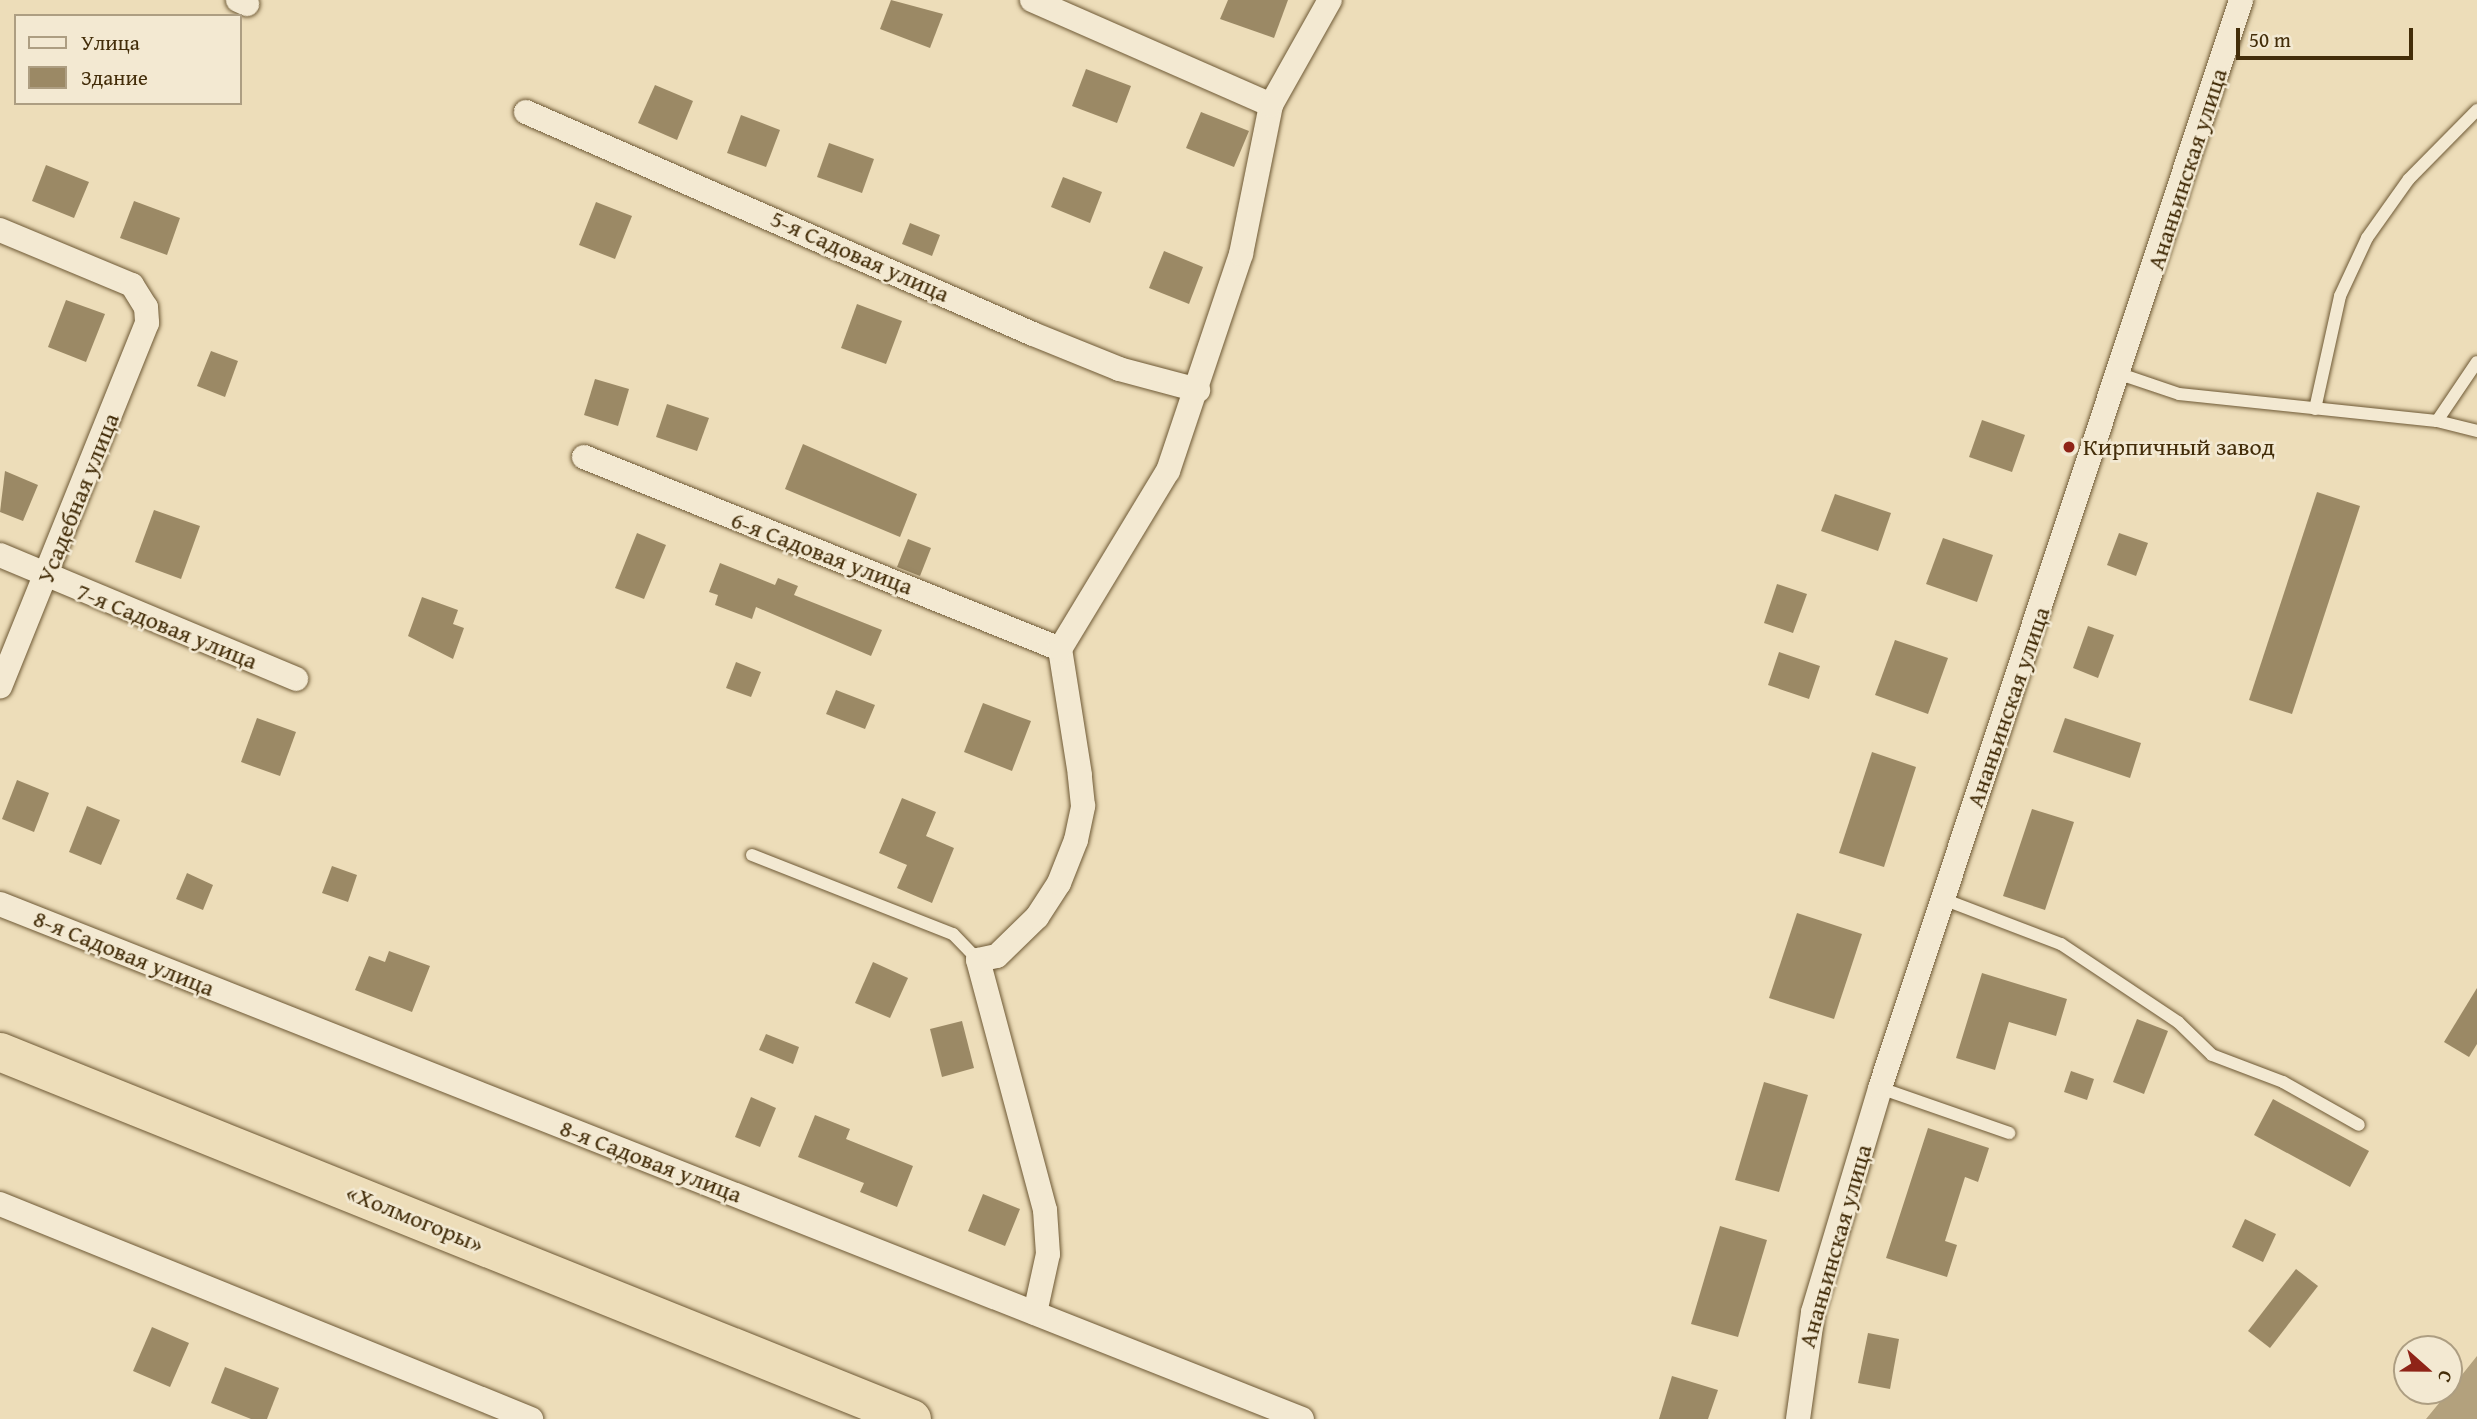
<!DOCTYPE html>
<meta charset="utf-8">
<style>
body{margin:0}
#map{position:relative;width:2477px;height:1419px;overflow:hidden;background:#edddb9;font-family:"Gentium Book Plus",serif}
div>[style]{position:absolute}
.water>*{inset:0;background:#b3a17d}
.building>*{inset:0;background:#9b8965}
.roads{filter:drop-shadow(0 0 2px #6e5935) drop-shadow(0 0 2px #6e5935)}
.lane>*{height:12px;margin:-6px;padding:0 6px;transform-origin:6px;border-radius:6px;background:#f3e9d2}
.street>*{height:24px;margin:-12px;padding:0 12px;transform-origin:12px;border-radius:12px;background:#f3e9d2}
.highway>*{height:38px;margin:-19px;padding:0 19px;transform-origin:19px;border-radius:19px;background:#edddb9}
.dots>*{width:19px;height:19px;translate:-50% -50%;box-sizing:border-box;border:4px solid #f3e9d2;border-radius:50%}
span{translate:-50% -50%;white-space:nowrap;text-align:center;line-height:1.15;-webkit-text-stroke:5px #f3e9d2;paint-order:stroke}
.street-label{font-size:24px;color:#432d09}
.poi-label{font-size:24px;color:#432d09}
.left{translate:0 -50%;text-align:left}
.legend{position:absolute;left:14px;top:14px;width:228px;height:91px;box-sizing:border-box;background:#f3e9d2;border:2px solid #ad9e82;margin:0;padding:9px 12px;list-style:none;font-size:21px;color:#432d09}
.legend li{display:flex;align-items:center;gap:14px;height:35px}
.legend b{width:35px;border:2px solid #ad9e82}
.north{position:absolute;left:2393px;top:1335px;width:70px;height:70px;box-sizing:border-box;background:#f3e9d2;border:2px solid #ad9e82;border-radius:50%;rotate:111deg;font-size:19px;font-weight:700;line-height:28px;text-align:center;color:#432d09}
.north::after{content:'';display:block;margin:auto;width:24px;height:32px;background:#8f2418;clip-path:polygon(50% 0,100% 100%,50% 72%,0 100%)}
.scale{position:absolute;left:2236px;top:28px;width:177px;height:32px;box-sizing:border-box;border:4px solid #432d09;border-top:0;padding-left:9px;font-size:21px;line-height:24px;white-space:nowrap;color:#432d09;-webkit-text-stroke:5px #f3e9d2;paint-order:stroke}
</style>
<div id="map">
<div class="water">
<i style="clip-path:polygon(2477px 1356px,2477px 1419px,2426px 1419px,2449px 1391px)"></i>
</div>
<div class="building">
<i style="clip-path:polygon(891px 0,943px 14px,930px 48px,880px 29px)"></i>
<i style="clip-path:polygon(1228px 0,1288px 0,1274px 38px,1220px 19px)"></i>
<i style="clip-path:polygon(1086px 69px,1131px 86px,1117px 123px,1072px 106px)"></i>
<i style="clip-path:polygon(655px 85px,693px 101px,677px 140px,638px 123px)"></i>
<i style="clip-path:polygon(1201px 112px,1249px 131px,1234px 167px,1186px 148px)"></i>
<i style="clip-path:polygon(741px 115px,780px 130px,766px 167px,727px 153px)"></i>
<i style="clip-path:polygon(829px 143px,874px 159px,862px 193px,817px 177px)"></i>
<i style="clip-path:polygon(46px 165px,89px 182px,74px 218px,32px 201px)"></i>
<i style="clip-path:polygon(1063px 177px,1102px 192px,1090px 223px,1051px 207px)"></i>
<i style="clip-path:polygon(134px 201px,180px 218px,167px 255px,120px 238px)"></i>
<i style="clip-path:polygon(596px 202px,632px 216px,615px 259px,579px 245px)"></i>
<i style="clip-path:polygon(910px 223px,940px 235px,932px 256px,902px 244px)"></i>
<i style="clip-path:polygon(1164px 251px,1203px 267px,1189px 304px,1149px 288px)"></i>
<i style="clip-path:polygon(66px 300px,105px 314px,86px 362px,48px 347px)"></i>
<i style="clip-path:polygon(857px 304px,902px 321px,886px 364px,841px 348px)"></i>
<i style="clip-path:polygon(211px 351px,238px 361px,225px 397px,197px 386px)"></i>
<i style="clip-path:polygon(595px 379px,629px 389px,618px 426px,584px 415px)"></i>
<i style="clip-path:polygon(667px 404px,709px 418px,697px 451px,656px 437px)"></i>
<i style="clip-path:polygon(1982px 420px,2025px 435px,2012px 472px,1969px 457px)"></i>
<i style="clip-path:polygon(803px 444px,917px 494px,900px 537px,785px 489px)"></i>
<i style="clip-path:polygon(5px 471px,38px 485px,23px 521px,0 512px)"></i>
<i style="clip-path:polygon(2317px 492px,2360px 506px,2292px 714px,2249px 700px)"></i>
<i style="clip-path:polygon(1835px 494px,1891px 513px,1878px 551px,1821px 531px)"></i>
<i style="clip-path:polygon(154px 510px,200px 526px,181px 579px,135px 562px)"></i>
<i style="clip-path:polygon(637px 533px,666px 545px,644px 599px,615px 588px)"></i>
<i style="clip-path:polygon(2119px 533px,2148px 543px,2136px 576px,2107px 565px)"></i>
<i style="clip-path:polygon(1943px 538px,1993px 555px,1977px 602px,1926px 584px)"></i>
<i style="clip-path:polygon(908px 539px,931px 548px,920px 576px,897px 567px)"></i>
<i style="clip-path:polygon(720px 563px,775px 585px,778px 578px,798px 586px,794px 595px,882px 630px,871px 656px,756px 607px,752px 619px,715px 605px,718px 595px,709px 592px)"></i>
<i style="clip-path:polygon(1777px 584px,1807px 594px,1793px 633px,1764px 623px)"></i>
<i style="clip-path:polygon(422px 597px,458px 610px,453px 624px,464px 628px,453px 659px,408px 636px)"></i>
<i style="clip-path:polygon(2088px 626px,2114px 635px,2098px 678px,2073px 668px)"></i>
<i style="clip-path:polygon(1895px 640px,1948px 658px,1928px 714px,1875px 695px)"></i>
<i style="clip-path:polygon(1779px 652px,1820px 666px,1809px 699px,1768px 685px)"></i>
<i style="clip-path:polygon(736px 662px,761px 672px,751px 697px,726px 688px)"></i>
<i style="clip-path:polygon(836px 690px,875px 705px,865px 729px,826px 714px)"></i>
<i style="clip-path:polygon(983px 703px,1031px 721px,1012px 771px,964px 752px)"></i>
<i style="clip-path:polygon(257px 718px,296px 732px,280px 776px,241px 762px)"></i>
<i style="clip-path:polygon(2065px 718px,2141px 743px,2130px 778px,2053px 752px)"></i>
<i style="clip-path:polygon(1872px 752px,1916px 767px,1884px 867px,1839px 853px)"></i>
<i style="clip-path:polygon(17px 780px,49px 793px,34px 832px,2px 819px)"></i>
<i style="clip-path:polygon(902px 798px,936px 812px,926px 836px,954px 848px,932px 903px,897px 888px,907px 865px,879px 853px)"></i>
<i style="clip-path:polygon(87px 806px,120px 820px,101px 865px,69px 852px)"></i>
<i style="clip-path:polygon(2032px 809px,2074px 822px,2045px 910px,2003px 896px)"></i>
<i style="clip-path:polygon(332px 866px,357px 875px,348px 902px,322px 893px)"></i>
<i style="clip-path:polygon(187px 873px,213px 885px,203px 910px,176px 899px)"></i>
<i style="clip-path:polygon(1797px 913px,1862px 934px,1834px 1019px,1769px 998px)"></i>
<i style="clip-path:polygon(389px 951px,430px 966px,412px 1012px,355px 990px,369px 956px,385px 962px)"></i>
<i style="clip-path:polygon(873px 962px,908px 978px,890px 1018px,855px 1003px)"></i>
<i style="clip-path:polygon(1982px 973px,2067px 999px,2056px 1036px,2009px 1022px,1995px 1070px,1956px 1058px)"></i>
<i style="clip-path:polygon(2477px 988px,2477px 1044px,2469px 1057px,2444px 1042px)"></i>
<i style="clip-path:polygon(2137px 1019px,2168px 1031px,2144px 1094px,2113px 1082px)"></i>
<i style="clip-path:polygon(962px 1021px,974px 1068px,942px 1077px,930px 1029px)"></i>
<i style="clip-path:polygon(766px 1034px,799px 1047px,793px 1064px,759px 1050px)"></i>
<i style="clip-path:polygon(2071px 1071px,2094px 1079px,2087px 1100px,2064px 1092px)"></i>
<i style="clip-path:polygon(1764px 1082px,1808px 1095px,1779px 1192px,1735px 1180px)"></i>
<i style="clip-path:polygon(751px 1097px,776px 1108px,760px 1147px,735px 1137px)"></i>
<i style="clip-path:polygon(2273px 1099px,2369px 1151px,2350px 1187px,2254px 1135px)"></i>
<i style="clip-path:polygon(815px 1115px,850px 1129px,846px 1139px,913px 1166px,897px 1207px,860px 1192px,864px 1183px,798px 1157px)"></i>
<i style="clip-path:polygon(1928px 1128px,1989px 1148px,1978px 1182px,1965px 1177px,1945px 1241px,1957px 1245px,1947px 1277px,1886px 1258px)"></i>
<i style="clip-path:polygon(983px 1194px,1020px 1209px,1005px 1246px,968px 1231px)"></i>
<i style="clip-path:polygon(2245px 1219px,2276px 1234px,2263px 1262px,2232px 1247px)"></i>
<i style="clip-path:polygon(1720px 1226px,1767px 1240px,1738px 1337px,1691px 1324px)"></i>
<i style="clip-path:polygon(2296px 1269px,2318px 1286px,2270px 1348px,2248px 1331px)"></i>
<i style="clip-path:polygon(152px 1327px,189px 1343px,170px 1387px,133px 1371px)"></i>
<i style="clip-path:polygon(1868px 1333px,1899px 1339px,1890px 1389px,1858px 1383px)"></i>
<i style="clip-path:polygon(225px 1367px,279px 1388px,267px 1419px,251px 1419px,211px 1403px)"></i>
<i style="clip-path:polygon(1672px 1376px,1718px 1390px,1708px 1419px,1659px 1419px)"></i>
</div>
<div class="roads">
<div class="lane">
<i style="left:2120px;top:374px;width:62px;rotate:18.7deg"></i>
<i style="left:2179px;top:394px;width:259px;rotate:6deg"></i>
<i style="left:2437px;top:421px;width:41px;rotate:14deg"></i>
<i style="left:2315px;top:409px;width:116px;rotate:-77.5deg"></i>
<i style="left:2340px;top:296px;width:64px;rotate:-65deg"></i>
<i style="left:2367px;top:238px;width:72px;rotate:-54.6deg"></i>
<i style="left:2409px;top:179px;width:97px;rotate:-45.4deg"></i>
<i style="left:2437px;top:421px;width:71px;rotate:-55.9deg"></i>
<i style="left:752px;top:855px;width:216px;rotate:21.5deg"></i>
<i style="left:953px;top:934px;width:36px;rotate:46deg"></i>
<i style="left:1943px;top:899px;width:126px;rotate:20.9deg"></i>
<i style="left:2061px;top:944px;width:141px;rotate:33.7deg"></i>
<i style="left:2178px;top:1022px;width:47px;rotate:44.1deg"></i>
<i style="left:2212px;top:1055px;width:76px;rotate:20.8deg"></i>
<i style="left:2283px;top:1082px;width:87px;rotate:29.5deg"></i>
<i style="left:1880px;top:1088px;width:137px;rotate:19.2deg"></i>
</div>
<div class="street">
<i style="left:238px;top:0;width:10px;rotate:24deg"></i>
<i style="left:1032px;top:0;width:261px;rotate:23.7deg"></i>
<i style="left:526px;top:112px;width:553px;rotate:23.65deg"></i>
<i style="left:1033px;top:334px;width:93px;rotate:22.1deg"></i>
<i style="left:1119px;top:369px;width:82px;rotate:14.9deg"></i>
<i style="left:0;top:230px;width:143px;rotate:22.6deg"></i>
<i style="left:132px;top:285px;width:26px;rotate:58deg"></i>
<i style="left:146px;top:307px;width:16px;rotate:86deg"></i>
<i style="left:147px;top:323px;width:392px;rotate:112deg"></i>
<i style="left:584px;top:457px;width:513px;rotate:21.97deg"></i>
<i style="left:0;top:555px;width:321px;rotate:22.7deg"></i>
<i style="left:0;top:904px;width:1400px;rotate:21.58deg"></i>
<i style="left:0;top:1204px;width:573px;rotate:22.04deg"></i>
<i style="left:1035px;top:1313px;width:60px;rotate:-77.6deg"></i>
<i style="left:1048px;top:1254px;width:44px;rotate:-93.9deg"></i>
<i style="left:1045px;top:1210px;width:259px;rotate:-105deg"></i>
<i style="left:978px;top:960px;width:19px;rotate:-12deg"></i>
<i style="left:997px;top:956px;width:56px;rotate:-44.3deg"></i>
<i style="left:1037px;top:917px;width:40px;rotate:-57.1deg"></i>
<i style="left:1059px;top:883px;width:46px;rotate:-68.4deg"></i>
<i style="left:1076px;top:840px;width:35px;rotate:-78deg"></i>
<i style="left:1083px;top:806px;width:31px;rotate:-96deg"></i>
<i style="left:1080px;top:775px;width:128px;rotate:-99deg"></i>
<i style="left:1060px;top:649px;width:208px;rotate:-58.8deg"></i>
<i style="left:1168px;top:471px;width:229px;rotate:-71.4deg"></i>
<i style="left:1241px;top:254px;width:152px;rotate:-78.6deg"></i>
<i style="left:1271px;top:105px;width:120px;rotate:-60.7deg"></i>
<i style="left:1798px;top:1419px;width:108px;rotate:-82deg"></i>
<i style="left:1813px;top:1312px;width:234px;rotate:-73.3deg"></i>
<i style="left:1880px;top:1088px;width:1146px;rotate:-71.64deg"></i>
</div>
<div class="highway">
<i style="left:0;top:1052px;width:983px;rotate:21.92deg"></i>
</div>
</div>
<div class="dots">
<i style="left:2069px;top:447px;background:#8f2418"></i>
</div>
<div class="street-label">
<span style="left:2187px;top:169px;rotate:-72deg">Ананьинская улица</span>
<span style="left:860px;top:256px;rotate:24deg">5-я Садовая улица</span>
<span style="left:78px;top:498px;rotate:-68deg">Усадебная улица</span>
<span style="left:822px;top:553px;rotate:21deg">6-я Садовая улица</span>
<span style="left:167px;top:626px;rotate:22deg">7-я Садовая улица</span>
<span style="left:2008px;top:707px;rotate:-71deg">Ананьинская улица</span>
<span style="left:124px;top:953px;rotate:22deg">8-я Садовая улица</span>
<span style="left:651px;top:1161px;rotate:21deg">8-я Садовая улица</span>
<span style="left:415px;top:1218px;rotate:22deg">«Холмогоры»</span>
<span style="left:1835px;top:1246px;rotate:-74deg">Ананьинская улица</span>
</div>
<div class="poi-label">
<span class="left" style="left:2083px;top:447px">Кирпичный завод</span>
</div>
<ul class="legend">
<li><b style="height:9px;background:#f3e9d2"></b>Улица</li>
<li><b style="height:19px;background:#9b8965"></b>Здание</li>
</ul>
<div class="north">С</div>
<div class="scale">50 m</div>
</div>
